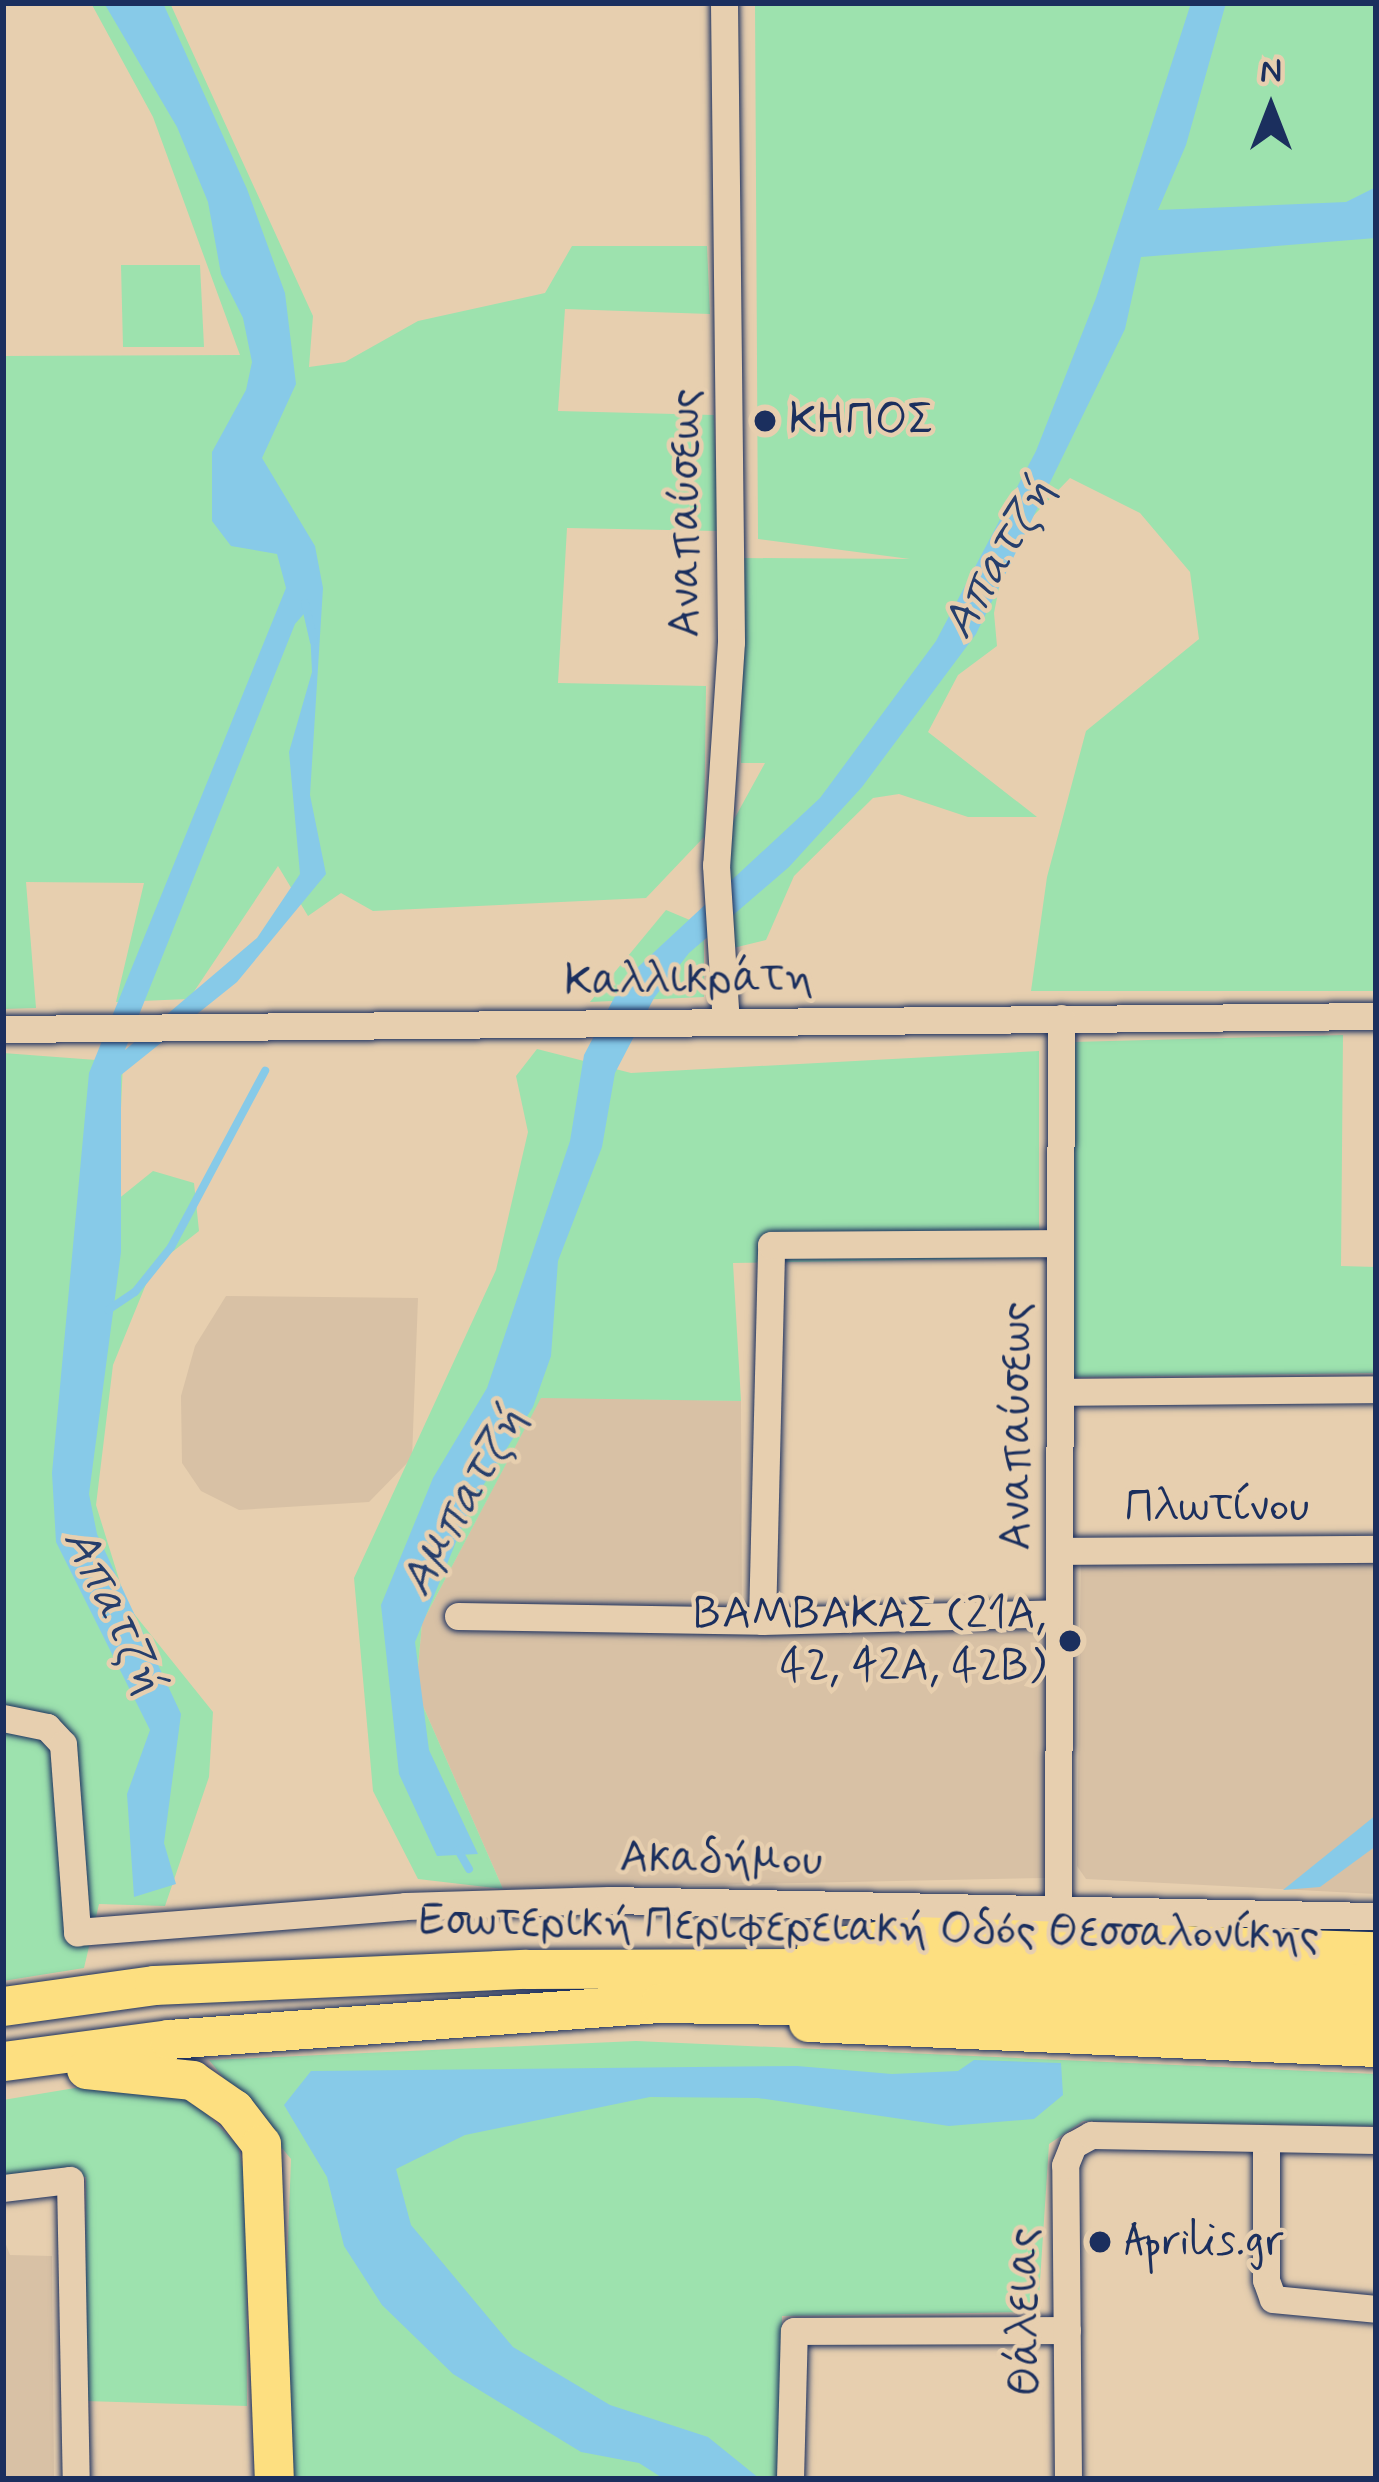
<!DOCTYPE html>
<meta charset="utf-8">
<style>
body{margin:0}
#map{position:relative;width:1379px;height:2482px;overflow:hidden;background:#e7cfaf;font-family:Mynerve,sans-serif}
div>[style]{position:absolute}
.built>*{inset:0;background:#d8c1a5}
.green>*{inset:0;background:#9de2ae}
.water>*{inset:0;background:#87cae8}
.stream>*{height:8px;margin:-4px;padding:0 4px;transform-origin:4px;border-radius:4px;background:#87cae8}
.roads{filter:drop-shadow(0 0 3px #1b2f5e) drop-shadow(0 0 3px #1b2f5e)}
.minor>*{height:27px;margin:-13.5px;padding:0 13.5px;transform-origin:13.5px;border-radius:13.5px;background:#e7cfaf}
.highway>*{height:39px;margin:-19.5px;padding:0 19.5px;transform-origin:19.5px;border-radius:19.5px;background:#fddf80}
.dots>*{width:33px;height:33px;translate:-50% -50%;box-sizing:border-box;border:6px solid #e7cfaf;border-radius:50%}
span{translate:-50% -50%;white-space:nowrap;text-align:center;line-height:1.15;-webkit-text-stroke:9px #e7cfaf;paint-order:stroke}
.poi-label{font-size:45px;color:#1b2f5e}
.left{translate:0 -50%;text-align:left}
.right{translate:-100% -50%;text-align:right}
.street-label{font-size:45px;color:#1b2f5e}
.water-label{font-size:48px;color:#263e6c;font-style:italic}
.frame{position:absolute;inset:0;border:6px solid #1b2f5e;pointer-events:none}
.north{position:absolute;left:1211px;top:48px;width:120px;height:120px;-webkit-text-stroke:9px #e7cfaf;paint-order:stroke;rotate:0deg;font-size:33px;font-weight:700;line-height:48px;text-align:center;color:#1b2f5e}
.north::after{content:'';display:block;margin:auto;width:42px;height:54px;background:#1b2f5e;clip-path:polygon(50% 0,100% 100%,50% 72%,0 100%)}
</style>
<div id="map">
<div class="built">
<i style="clip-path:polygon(226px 1296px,418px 1298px,412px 1458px,369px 1502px,239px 1510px,201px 1491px,182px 1463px,181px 1396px,195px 1346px)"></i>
<i style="clip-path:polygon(541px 1397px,741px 1401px,742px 1632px,1046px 1623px,1046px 1878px,503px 1889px,416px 1690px,422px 1623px)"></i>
<i style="clip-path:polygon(1376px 1557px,1376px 1894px,1086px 1879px,1077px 1866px,1081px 1560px)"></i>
<i style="clip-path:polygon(3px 2237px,10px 2255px,52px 2256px,54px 2479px,3px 2479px)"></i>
</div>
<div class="green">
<i style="clip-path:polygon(91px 3px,170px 3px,313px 316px,309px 367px,345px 362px,418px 321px,545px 293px,572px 246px,707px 246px,710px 314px,565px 309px,558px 411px,714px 415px,718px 531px,567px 528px,558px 683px,706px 686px,704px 837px,646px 898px,373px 911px,341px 893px,308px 916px,278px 866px,189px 999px,116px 1002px,144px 883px,26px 882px,36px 1008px,3px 1009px,3px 356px,240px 355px,153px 117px)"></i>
<i style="clip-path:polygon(755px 3px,1376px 3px,1376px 991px,1031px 991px,1047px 877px,1086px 731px,1199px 639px,1190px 572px,1140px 513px,1070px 478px,1008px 542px,994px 613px,997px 646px,958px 675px,928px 732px,1037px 817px,968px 817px,899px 794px,873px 798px,794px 876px,766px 940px,725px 950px,732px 823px,765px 763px,741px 763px,743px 558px,910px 559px,758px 539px)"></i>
<i style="clip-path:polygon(121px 265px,200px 265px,204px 347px,123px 347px)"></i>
<i style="clip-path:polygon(666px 910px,704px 926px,704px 997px,590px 1002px)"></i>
<i style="clip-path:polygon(1343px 1035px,1341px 1266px,1376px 1267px,1376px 1373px,1074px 1377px,1072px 1042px)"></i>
<i style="clip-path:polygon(537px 1049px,631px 1073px,1039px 1051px,1039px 1258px,733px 1263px,741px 1401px,541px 1398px,422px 1623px,416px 1690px,503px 1889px,418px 1879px,373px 1791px,354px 1578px,496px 1270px,528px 1132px,516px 1076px)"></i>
<i style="clip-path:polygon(3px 1053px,123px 1062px,117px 1200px,153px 1171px,194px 1183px,199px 1231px,153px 1267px,113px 1365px,96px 1505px,127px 1605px,213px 1712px,209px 1777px,165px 1906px,99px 1904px,84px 1968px,3px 1981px)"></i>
<i style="clip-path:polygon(636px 2041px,1376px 2074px,1376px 2126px,1083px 2121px,1049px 2144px,1038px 2312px,782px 2316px,780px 2479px,279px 2479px,291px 2159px,209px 2060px)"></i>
<i style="clip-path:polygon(117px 2081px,190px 2097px,238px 2146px,246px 2184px,247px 2406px,85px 2401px,86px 2177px,3px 2180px,3px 2100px)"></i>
</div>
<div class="water">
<i style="clip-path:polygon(evenodd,104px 3px,163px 3px,247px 189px,285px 293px,296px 384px,262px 458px,315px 546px,323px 588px,310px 795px,326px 874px,237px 982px,121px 1075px,121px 1252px,89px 1494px,97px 1534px,181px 1714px,164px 1843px,176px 1884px,134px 1897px,127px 1794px,150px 1730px,56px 1542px,52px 1473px,89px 1073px,286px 588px,277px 554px,231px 546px,212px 521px,212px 452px,246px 390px,252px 362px,243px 318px,221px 274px,208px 202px,177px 127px,104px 3px,309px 608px,312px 672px,289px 752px,300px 874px,257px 938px,125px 1050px,295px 624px,309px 608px)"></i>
<i style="clip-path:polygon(1191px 3px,1226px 3px,1186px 145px,1158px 210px,1346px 202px,1376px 187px,1376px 238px,1141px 257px,1125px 329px,976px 634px,862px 787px,789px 867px,689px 953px,654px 998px,615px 1073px,602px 1147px,558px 1261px,551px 1356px,533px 1407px,472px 1503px,415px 1642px,429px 1750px,478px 1854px,437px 1856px,399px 1774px,381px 1605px,433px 1478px,487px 1388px,570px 1141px,584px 1055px,623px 981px,820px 798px,936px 641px,1036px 451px,1096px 298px)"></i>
<i style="clip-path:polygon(1376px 1815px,1376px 1846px,1320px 1887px,1283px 1890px)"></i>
<i style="clip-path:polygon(974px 2060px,1061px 2063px,1063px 2095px,1034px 2119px,949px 2126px,758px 2098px,650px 2097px,465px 2135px,396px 2169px,411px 2225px,513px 2347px,610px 2405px,708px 2437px,760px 2479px,664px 2479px,639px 2463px,581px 2452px,453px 2374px,382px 2305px,344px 2246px,327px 2177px,284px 2105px,311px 2071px,797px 2066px,892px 2074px,958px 2071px)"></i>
</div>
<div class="stream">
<i style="left:305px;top:603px;width:39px;rotate:77deg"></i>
<i style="left:108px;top:1310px;width:32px;rotate:-34deg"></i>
<i style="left:135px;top:1292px;width:58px;rotate:-51.3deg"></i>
<i style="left:171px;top:1247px;width:200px;rotate:-61.9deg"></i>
<i style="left:458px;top:1850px;width:22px;rotate:60deg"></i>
</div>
<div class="roads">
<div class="minor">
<i style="left:724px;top:3px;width:639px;rotate:89.37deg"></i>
<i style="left:731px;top:642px;width:224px;rotate:93.8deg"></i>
<i style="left:716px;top:865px;width:157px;rotate:86.4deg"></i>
<i style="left:3px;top:1029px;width:1373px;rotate:-0.54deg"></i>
<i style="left:1060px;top:1392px;width:316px;rotate:-0.5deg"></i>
<i style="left:1059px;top:1551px;width:317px;rotate:-0.4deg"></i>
<i style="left:458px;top:1616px;width:304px;rotate:0.9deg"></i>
<i style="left:762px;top:1621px;width:296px;rotate:-1.5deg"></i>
<i style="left:762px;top:1621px;width:376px;rotate:-88.6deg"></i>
<i style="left:771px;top:1245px;width:289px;rotate:-0.4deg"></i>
<i style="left:3px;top:1718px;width:45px;rotate:11.6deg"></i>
<i style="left:47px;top:1727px;width:23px;rotate:47deg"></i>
<i style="left:63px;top:1744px;width:189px;rotate:85.7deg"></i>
<i style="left:77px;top:1932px;width:329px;rotate:-4.5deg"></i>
<i style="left:405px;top:1906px;width:204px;rotate:-1.7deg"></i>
<i style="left:609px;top:1900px;width:767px;rotate:1.2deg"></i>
<i style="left:1058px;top:1906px;width:888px;rotate:-89.81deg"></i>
<i style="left:1266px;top:2139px;width:141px;rotate:90deg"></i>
<i style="left:1266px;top:2280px;width:20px;rotate:70deg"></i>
<i style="left:1273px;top:2299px;width:103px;rotate:5.5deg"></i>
<i style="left:3px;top:2188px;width:67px;rotate:-6.8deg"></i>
<i style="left:70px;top:2180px;width:299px;rotate:88.9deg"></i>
<i style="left:790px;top:2479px;width:148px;rotate:-88.5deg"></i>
<i style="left:794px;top:2331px;width:273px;rotate:-0.2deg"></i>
<i style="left:1068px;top:2479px;width:314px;rotate:-90.5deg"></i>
<i style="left:1065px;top:2165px;width:22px;rotate:-68deg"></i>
<i style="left:1073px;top:2145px;width:21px;rotate:-29deg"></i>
<i style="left:1091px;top:2135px;width:285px;rotate:1deg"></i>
</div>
<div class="highway">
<i style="left:816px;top:1949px;width:99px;rotate:-7.6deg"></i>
<i style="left:914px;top:1936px;width:462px;rotate:1.9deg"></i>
<i style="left:3px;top:2006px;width:152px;rotate:-7.9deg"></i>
<i style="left:154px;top:1985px;width:372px;rotate:-2.5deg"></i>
<i style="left:526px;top:1969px;width:339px;rotate:-0.2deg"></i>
<i style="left:865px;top:1968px;width:511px;rotate:1.79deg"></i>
<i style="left:808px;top:2022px;width:569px;rotate:2.52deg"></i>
<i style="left:3px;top:2061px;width:167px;rotate:-7.5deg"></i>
<i style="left:169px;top:2039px;width:492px;rotate:-4.2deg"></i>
<i style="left:660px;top:2003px;width:716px;rotate:0.88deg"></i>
<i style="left:86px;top:2069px;width:107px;rotate:5.9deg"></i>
<i style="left:192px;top:2080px;width:51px;rotate:34.6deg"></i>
<i style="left:234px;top:2109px;width:44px;rotate:52.4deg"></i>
<i style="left:261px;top:2144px;width:335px;rotate:87.8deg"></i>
</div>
</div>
<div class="dots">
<i style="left:765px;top:421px;background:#1b2f5e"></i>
<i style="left:1070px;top:1641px;background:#1b2f5e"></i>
<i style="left:1100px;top:2242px;background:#1b2f5e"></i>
</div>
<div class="poi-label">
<span class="left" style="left:789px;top:421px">ΚΗΠΟΣ</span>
<span class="right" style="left:1046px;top:1641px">ΒΑΜΒΑΚΑΣ (21Α,<br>42, 42Α, 42Β)</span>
<span class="left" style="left:1124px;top:2242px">Aprilis.gr</span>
</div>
<div class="street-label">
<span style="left:686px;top:513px;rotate:-90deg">Αναπαύσεως</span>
<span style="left:689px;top:980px;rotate:-1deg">Καλλικράτη</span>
<span style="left:1017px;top:1426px;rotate:-90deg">Αναπαύσεως</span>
<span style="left:1217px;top:1508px">Πλωτίνου</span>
<span style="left:721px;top:1860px;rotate:1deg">Ακαδήμου</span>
<span style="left:869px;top:1929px;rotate:1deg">Εσωτερική Περιφερειακή Οδός Θεσσαλονίκης</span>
<span style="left:1025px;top:2312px;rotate:-91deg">Θάλειας</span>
</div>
<div class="water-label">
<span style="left:999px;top:558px;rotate:-60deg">Απατζή</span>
<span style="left:464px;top:1501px;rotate:-61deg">Αμπατζή</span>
<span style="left:114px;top:1611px;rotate:64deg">Απατζή</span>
</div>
<div class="frame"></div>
<div class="north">N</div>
</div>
